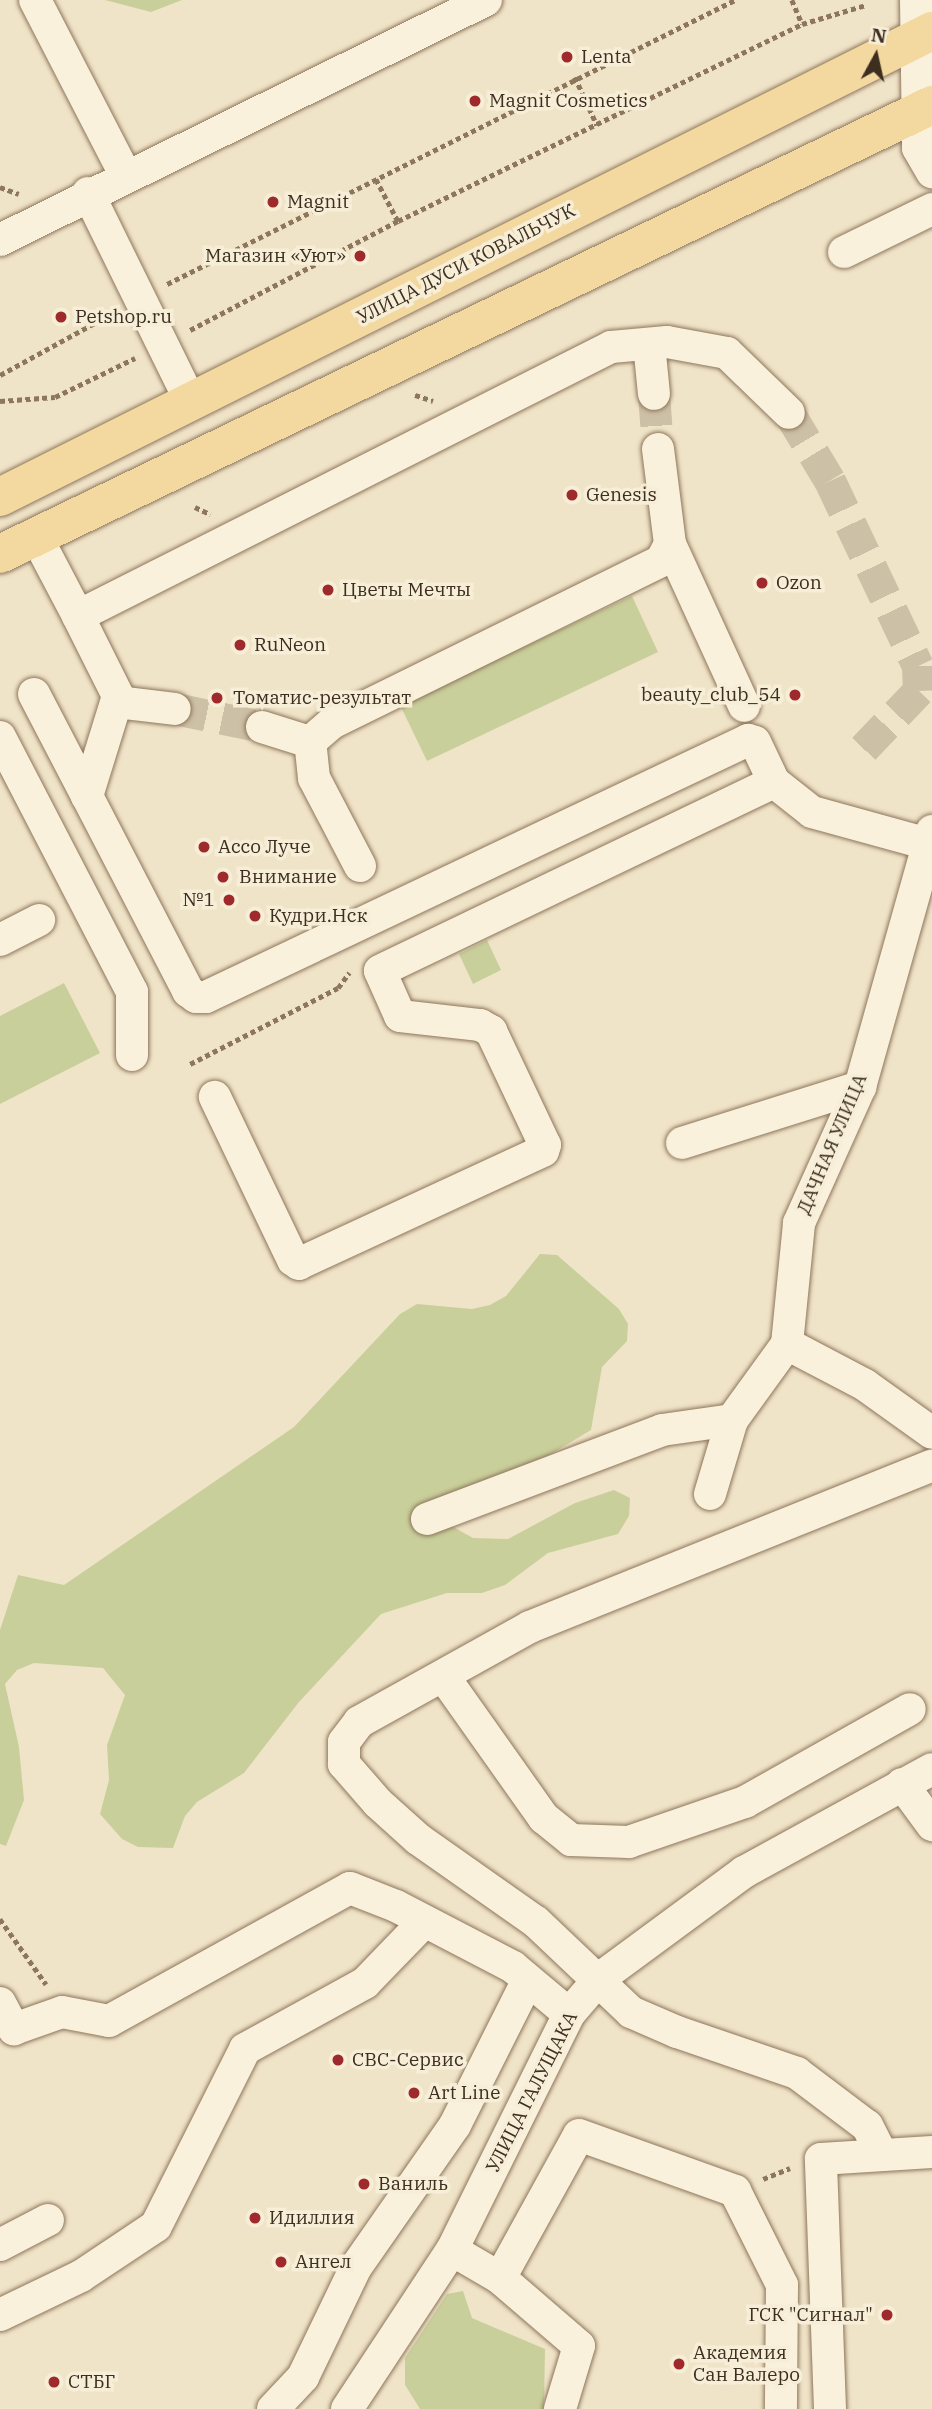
<!DOCTYPE html>
<meta charset="utf-8">
<style>
body{margin:0}
#map{position:relative;width:932px;height:2409px;overflow:hidden;background:#f0e4c8;font-family:"IBM Plex Serif",serif}
div>[style]{position:absolute}
.green>*{inset:0;background:#c9cf9b}
.minor-tunnel>*{height:32px;margin-top:-16px;transform-origin:0;background:repeating-linear-gradient(90deg,#ccc0a6 0 32px,transparent 0 48px)}
.path>*{height:4.5px;margin-top:-2.25px;transform-origin:0;background:repeating-linear-gradient(90deg,#8d765c 0 5px,transparent 0 8.5px)}
.roads{filter:drop-shadow(0 0 2px #8d765c) drop-shadow(0 0 2px #8d765c)}
.minor>*{height:32px;margin:-16px;padding:0 16px;transform-origin:16px;border-radius:16px;background:#faf1dc}
.major>*{height:38px;margin:-19px;padding:0 19px;transform-origin:19px;border-radius:19px;background:#f3d9a0}
.dots>*{width:19px;height:19px;translate:-50% -50%;box-sizing:border-box;border:4px solid #f7eed8;border-radius:50%}
span{translate:-50% -50%;white-space:nowrap;text-align:center;line-height:1.15;-webkit-text-stroke:7px #f7eed8;paint-order:stroke}
.poi-label{font-size:19px;color:#3d2e20}
.left{translate:0 -50%;text-align:left}
.right{translate:-100% -50%;text-align:right}
.street-label{font-size:19px;color:#3d2e20}
.north{position:absolute;left:841px;top:21px;width:70px;height:70px;-webkit-text-stroke:5px #f7eed8;paint-order:stroke;rotate:8deg;font-size:19px;font-weight:700;line-height:28px;text-align:center;color:#3d2e20}
.north::after{content:'';display:block;margin:auto;width:24px;height:32px;background:#3d2e20;clip-path:polygon(50% 0,100% 100%,50% 72%,0 100%)}
</style>
<div id="map">
<div class="green">
<i style="clip-path:polygon(105px 0,182px 0,151px 12px)"></i>
<i style="clip-path:polygon(632px 596px,658px 652px,427px 761px,400px 705px)"></i>
<i style="clip-path:polygon(487px 940px,501px 970px,473px 984px,459px 954px)"></i>
<i style="clip-path:polygon(64px 983px,100px 1053px,0 1104px,0 1016px)"></i>
<i style="clip-path:polygon(540px 1254px,557px 1255px,619px 1309px,628px 1324px,627px 1341px,602px 1367px,591px 1430px,441px 1520px,473px 1538px,508px 1539px,575px 1503px,614px 1490px,630px 1498px,629px 1516px,618px 1534px,548px 1553px,505px 1585px,482px 1593px,447px 1593px,381px 1614px,299px 1702px,244px 1773px,197px 1802px,185px 1816px,173px 1848px,138px 1847px,122px 1839px,100px 1814px,109px 1780px,107px 1745px,125px 1695px,103px 1668px,34px 1663px,17px 1670px,5px 1684px,19px 1747px,24px 1800px,6px 1846px,0 1844px,0 1630px,18px 1575px,64px 1585px,294px 1427px,400px 1314px,417px 1304px,472px 1309px,490px 1305px,506px 1296px)"></i>
<i style="clip-path:polygon(463px 2291px,472px 2318px,545px 2349px,544px 2409px,420px 2409px,405px 2385px,405px 2358px,447px 2294px)"></i>
</div>
<div class="minor-tunnel">
<i style="left:654px;top:394px;width:55px;rotate:85.8deg"></i>
<i style="left:789px;top:413px;width:79px;rotate:58.9deg"></i>
<i style="left:830px;top:481px;width:205px;rotate:64.6deg"></i>
<i style="left:918px;top:666px;width:25px;rotate:88deg"></i>
<i style="left:919px;top:691px;width:93px;rotate:133.7deg"></i>
<i style="left:175px;top:709px;width:89px;rotate:11.7deg"></i>
</div>
<div class="path">
<i style="left:792px;top:0;width:26px;rotate:67deg"></i>
<i style="left:575px;top:77px;width:53px;rotate:65.4deg"></i>
<i style="left:376px;top:179px;width:47px;rotate:62.4deg"></i>
<i style="left:0;top:187px;width:20px;rotate:20deg"></i>
<i style="left:167px;top:284px;width:635px;rotate:-26.57deg"></i>
<i style="left:190px;top:330px;width:235px;rotate:-27.7deg"></i>
<i style="left:398px;top:221px;width:449px;rotate:-26deg"></i>
<i style="left:802px;top:24px;width:67px;rotate:-16.5deg"></i>
<i style="left:0;top:375px;width:129px;rotate:-28.8deg"></i>
<i style="left:415px;top:395px;width:19px;rotate:18deg"></i>
<i style="left:0;top:401px;width:55px;rotate:-4.2deg"></i>
<i style="left:55px;top:397px;width:89px;rotate:-26deg"></i>
<i style="left:195px;top:507px;width:17px;rotate:25deg"></i>
<i style="left:190px;top:1064px;width:166px;rotate:-27.2deg"></i>
<i style="left:338px;top:988px;width:19px;rotate:-54deg"></i>
<i style="left:0;top:1919px;width:80px;rotate:54.7deg"></i>
<i style="left:763px;top:2179px;width:29px;rotate:-22deg"></i>
</div>
<div class="roads">
<div class="minor">
<i style="left:35px;top:0;width:196px;rotate:62.7deg"></i>
<i style="left:916px;top:0;width:148px;rotate:89.2deg"></i>
<i style="left:918px;top:148px;width:28px;rotate:60deg"></i>
<i style="left:88px;top:193px;width:235px;rotate:63.8deg"></i>
<i style="left:0;top:240px;width:542px;rotate:-26.28deg"></i>
<i style="left:844px;top:252px;width:98px;rotate:-26deg"></i>
<i style="left:649px;top:344px;width:50px;rotate:84.3deg"></i>
<i style="left:658px;top:449px;width:96px;rotate:82.8deg"></i>
<i style="left:670px;top:544px;width:178px;rotate:65.4deg"></i>
<i style="left:36px;top:536px;width:90px;rotate:62.3deg"></i>
<i style="left:78px;top:616px;width:597px;rotate:-26.78deg"></i>
<i style="left:611px;top:347px;width:56px;rotate:-5.1deg"></i>
<i style="left:667px;top:342px;width:61px;rotate:10.4deg"></i>
<i style="left:727px;top:353px;width:86px;rotate:44.1deg"></i>
<i style="left:78px;top:616px;width:89px;rotate:63.4deg"></i>
<i style="left:118px;top:696px;width:105px;rotate:107.2deg"></i>
<i style="left:87px;top:796px;width:220px;rotate:62.6deg"></i>
<i style="left:188px;top:991px;width:10px;rotate:37deg"></i>
<i style="left:196px;top:997px;width:10px"></i>
<i style="left:206px;top:997px;width:600px;rotate:-25.37deg"></i>
<i style="left:748px;top:740px;width:7px;rotate:16deg"></i>
<i style="left:755px;top:742px;width:44px;rotate:64.6deg"></i>
<i style="left:774px;top:782px;width:437px;rotate:154.4deg"></i>
<i style="left:380px;top:971px;width:49px;rotate:66deg"></i>
<i style="left:400px;top:1016px;width:81px;rotate:6.4deg"></i>
<i style="left:480px;top:1025px;width:13px;rotate:29deg"></i>
<i style="left:491px;top:1031px;width:126px;rotate:64.7deg"></i>
<i style="left:545px;top:1145px;width:6px;rotate:108deg"></i>
<i style="left:543px;top:1151px;width:269px;rotate:155.2deg"></i>
<i style="left:299px;top:1264px;width:7px;rotate:-146deg"></i>
<i style="left:293px;top:1260px;width:181px;rotate:-115.6deg"></i>
<i style="left:34px;top:694px;width:115px;rotate:62.5deg"></i>
<i style="left:117px;top:702px;width:58px;rotate:6.9deg"></i>
<i style="left:262px;top:727px;width:50px;rotate:17.4deg"></i>
<i style="left:0;top:737px;width:287px;rotate:62.6deg"></i>
<i style="left:132px;top:992px;width:63px;rotate:90deg"></i>
<i style="left:774px;top:782px;width:48px;rotate:38.3deg"></i>
<i style="left:812px;top:812px;width:120px;rotate:15.4deg"></i>
<i style="left:360px;top:866px;width:99px;rotate:-117.6deg"></i>
<i style="left:314px;top:778px;width:36px;rotate:-96deg"></i>
<i style="left:310px;top:742px;width:29px;rotate:-41deg"></i>
<i style="left:332px;top:723px;width:367px;rotate:-26.2deg"></i>
<i style="left:661px;top:561px;width:19px;rotate:-62deg"></i>
<i style="left:0;top:940px;width:44px;rotate:-27.1deg"></i>
<i style="left:682px;top:1143px;width:187px;rotate:-17.5deg"></i>
<i style="left:787px;top:1344px;width:88px;rotate:27.7deg"></i>
<i style="left:865px;top:1385px;width:82px;rotate:35.6deg"></i>
<i style="left:710px;top:1494px;width:77px;rotate:-73.4deg"></i>
<i style="left:427px;top:1519px;width:251px;rotate:-20.7deg"></i>
<i style="left:662px;top:1430px;width:71px;rotate:-8.1deg"></i>
<i style="left:732px;top:1420px;width:94px;rotate:-54.1deg"></i>
<i style="left:787px;top:1344px;width:122px;rotate:-84.3deg"></i>
<i style="left:799px;top:1223px;width:149px;rotate:-65.8deg"></i>
<i style="left:860px;top:1087px;width:266px;rotate:-74.3deg"></i>
<i style="left:444px;top:1677px;width:173px;rotate:54.7deg"></i>
<i style="left:544px;top:1818px;width:35px;rotate:39deg"></i>
<i style="left:571px;top:1840px;width:58px;rotate:2deg"></i>
<i style="left:629px;top:1842px;width:123px;rotate:-19deg"></i>
<i style="left:745px;top:1802px;width:189px;rotate:-29.4deg"></i>
<i style="left:902px;top:1784px;width:51px;rotate:53.8deg"></i>
<i style="left:0;top:2003px;width:30px;rotate:62deg"></i>
<i style="left:14px;top:2029px;width:51px;rotate:-19.5deg"></i>
<i style="left:62px;top:2012px;width:48px;rotate:10.8deg"></i>
<i style="left:109px;top:2021px;width:275px;rotate:-28.9deg"></i>
<i style="left:350px;top:1888px;width:49px;rotate:21.4deg"></i>
<i style="left:396px;top:1906px;width:132px;rotate:27.5deg"></i>
<i style="left:513px;top:1967px;width:73px;rotate:40deg"></i>
<i style="left:882px;top:2155px;width:33px;rotate:-117deg"></i>
<i style="left:867px;top:2126px;width:88px;rotate:-142.9deg"></i>
<i style="left:797px;top:2073px;width:127px;rotate:-161.1deg"></i>
<i style="left:677px;top:2032px;width:50px;rotate:-156.5deg"></i>
<i style="left:631px;top:2012px;width:131px;rotate:-136.5deg"></i>
<i style="left:536px;top:1922px;width:144px;rotate:-144.9deg"></i>
<i style="left:418px;top:1839px;width:54px;rotate:-138deg"></i>
<i style="left:378px;top:1803px;width:52px;rotate:-131.1deg"></i>
<i style="left:344px;top:1764px;width:22px;rotate:-90deg"></i>
<i style="left:344px;top:1742px;width:25px;rotate:-53deg"></i>
<i style="left:359px;top:1722px;width:196px;rotate:-29.1deg"></i>
<i style="left:530px;top:1627px;width:433px;rotate:-21.9deg"></i>
<i style="left:0;top:2245px;width:54px;rotate:-27.5deg"></i>
<i style="left:452px;top:2250px;width:56px;rotate:30.3deg"></i>
<i style="left:500px;top:2278px;width:104px;rotate:40.7deg"></i>
<i style="left:579px;top:2346px;width:66px;rotate:106.8deg"></i>
<i style="left:500px;top:2278px;width:163px;rotate:-61.1deg"></i>
<i style="left:579px;top:2135px;width:166px;rotate:19.7deg"></i>
<i style="left:735px;top:2191px;width:105px;rotate:63.4deg"></i>
<i style="left:782px;top:2285px;width:124px;rotate:90.5deg"></i>
<i style="left:0;top:2315px;width:90px;rotate:-25.7deg"></i>
<i style="left:81px;top:2276px;width:90px;rotate:-33.7deg"></i>
<i style="left:156px;top:2226px;width:198px;rotate:-63.3deg"></i>
<i style="left:245px;top:2049px;width:137px;rotate:-28.8deg"></i>
<i style="left:365px;top:1983px;width:85px;rotate:-46deg"></i>
<i style="left:273px;top:2409px;width:44px;rotate:-46.8deg"></i>
<i style="left:303px;top:2377px;width:122px;rotate:-64.3deg"></i>
<i style="left:356px;top:2267px;width:173px;rotate:-55.1deg"></i>
<i style="left:455px;top:2125px;width:162px;rotate:-63.3deg"></i>
<i style="left:347px;top:2409px;width:191px;rotate:-56.6deg"></i>
<i style="left:452px;top:2250px;width:263px;rotate:-63.6deg"></i>
<i style="left:569px;top:2014px;width:46px;rotate:-49.4deg"></i>
<i style="left:599px;top:1979px;width:180px;rotate:-36.4deg"></i>
<i style="left:744px;top:1872px;width:214px;rotate:-28.7deg"></i>
<i style="left:830px;top:2409px;width:250px;rotate:-92.1deg"></i>
<i style="left:821px;top:2159px;width:111px;rotate:-3.6deg"></i>
</div>
<div class="major">
<i style="left:0;top:497px;width:1042px;rotate:-26.57deg"></i>
<i style="left:0;top:554px;width:1035px;rotate:-25.72deg"></i>
</div>
</div>
<div class="dots">
<i style="left:567px;top:57px;background:#9e2a2b"></i>
<i style="left:475px;top:101px;background:#9e2a2b"></i>
<i style="left:273px;top:202px;background:#9e2a2b"></i>
<i style="left:360px;top:256px;background:#9e2a2b"></i>
<i style="left:61px;top:317px;background:#9e2a2b"></i>
<i style="left:572px;top:495px;background:#9e2a2b"></i>
<i style="left:762px;top:583px;background:#9e2a2b"></i>
<i style="left:328px;top:590px;background:#9e2a2b"></i>
<i style="left:240px;top:645px;background:#9e2a2b"></i>
<i style="left:795px;top:695px;background:#9e2a2b"></i>
<i style="left:217px;top:698px;background:#9e2a2b"></i>
<i style="left:204px;top:847px;background:#9e2a2b"></i>
<i style="left:223px;top:877px;background:#9e2a2b"></i>
<i style="left:229px;top:900px;background:#9e2a2b"></i>
<i style="left:255px;top:916px;background:#9e2a2b"></i>
<i style="left:338px;top:2060px;background:#9e2a2b"></i>
<i style="left:414px;top:2093px;background:#9e2a2b"></i>
<i style="left:364px;top:2184px;background:#9e2a2b"></i>
<i style="left:255px;top:2218px;background:#9e2a2b"></i>
<i style="left:281px;top:2262px;background:#9e2a2b"></i>
<i style="left:887px;top:2315px;background:#9e2a2b"></i>
<i style="left:679px;top:2364px;background:#9e2a2b"></i>
<i style="left:54px;top:2382px;background:#9e2a2b"></i>
</div>
<div class="poi-label">
<span class="left" style="left:581px;top:57px">Lenta</span>
<span class="left" style="left:489px;top:101px">Magnit Cosmetics</span>
<span class="left" style="left:287px;top:202px">Magnit</span>
<span class="right" style="left:346px;top:256px">Магазин «Уют»</span>
<span class="left" style="left:75px;top:317px">Petshop.ru</span>
<span class="left" style="left:586px;top:495px">Genesis</span>
<span class="left" style="left:776px;top:583px">Ozon</span>
<span class="left" style="left:342px;top:590px">Цветы Мечты</span>
<span class="left" style="left:254px;top:645px">RuNeon</span>
<span class="right" style="left:781px;top:695px">beauty_club_54</span>
<span class="left" style="left:233px;top:698px">Томатис-результат</span>
<span class="left" style="left:218px;top:847px">Ассо Луче</span>
<span class="left" style="left:239px;top:877px">Внимание</span>
<span class="right" style="left:215px;top:900px">№1</span>
<span class="left" style="left:269px;top:916px">Кудри.Нск</span>
<span class="left" style="left:352px;top:2060px">СВС-Сервис</span>
<span class="left" style="left:428px;top:2093px">Art Line</span>
<span class="left" style="left:378px;top:2184px">Ваниль</span>
<span class="left" style="left:269px;top:2218px">Идиллия</span>
<span class="left" style="left:295px;top:2262px">Ангел</span>
<span class="right" style="left:873px;top:2315px">ГСК "Сигнал"</span>
<span class="left" style="left:693px;top:2364px">Академия<br>Сан Валеро</span>
<span class="left" style="left:68px;top:2382px">СТБГ</span>
</div>
<div class="street-label">
<span style="left:466px;top:264px;rotate:-27deg">УЛИЦА ДУСИ КОВАЛЬЧУК</span>
<span style="left:832px;top:1144px;rotate:-67deg">ДАЧНАЯ УЛИЦА</span>
<span style="left:532px;top:2092px;rotate:-63deg">УЛИЦА ГАЛУЩАКА</span>
</div>
<div class="north">N</div>
</div>
